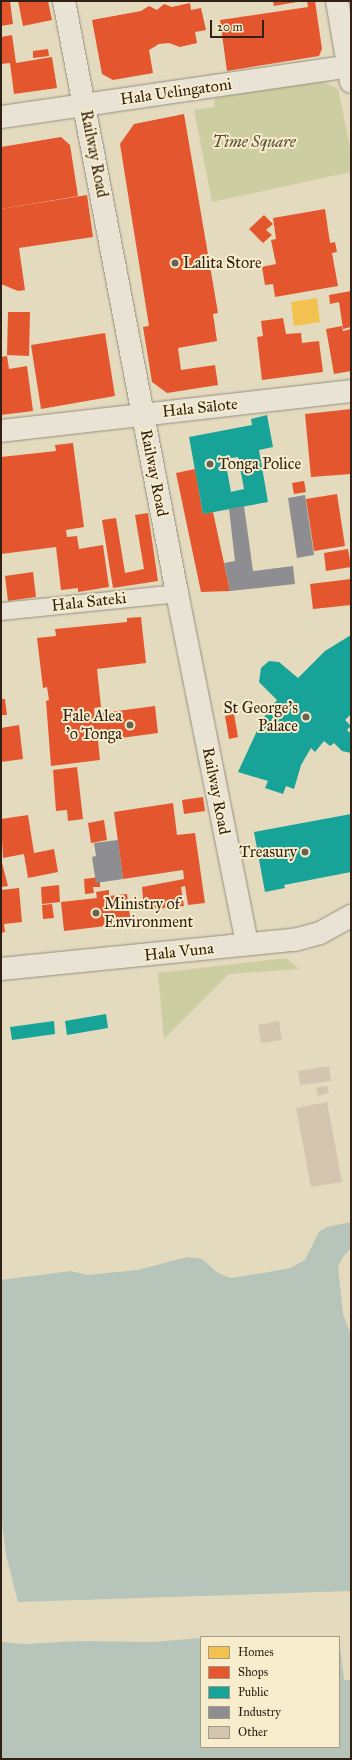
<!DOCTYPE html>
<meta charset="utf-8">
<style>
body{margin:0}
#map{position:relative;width:352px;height:1760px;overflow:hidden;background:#e4dabe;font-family:"IM FELL Great Primer",serif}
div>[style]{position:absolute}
.green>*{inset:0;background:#cdcda2}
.water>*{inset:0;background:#b6c4b9}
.pier>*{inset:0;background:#e4dabe}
.homes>*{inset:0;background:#f2c14e}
.shops>*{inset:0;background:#e4572e}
.public>*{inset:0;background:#17a398}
.industry>*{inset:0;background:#8d8d92}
.building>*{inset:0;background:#d4c5b1}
.roads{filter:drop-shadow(0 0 1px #958e7d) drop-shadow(0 0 1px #958e7d)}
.street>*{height:17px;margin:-8.5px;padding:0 8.5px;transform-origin:8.5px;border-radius:8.5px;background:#e8e3d5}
.secondary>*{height:22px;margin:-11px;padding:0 11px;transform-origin:11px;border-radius:11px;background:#e8e3d5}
.dots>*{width:11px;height:11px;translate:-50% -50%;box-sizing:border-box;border:2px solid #f7eccb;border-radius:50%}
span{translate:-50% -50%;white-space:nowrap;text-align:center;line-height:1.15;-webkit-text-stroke:4px #f7eccb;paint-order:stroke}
.street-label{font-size:16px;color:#302015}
.park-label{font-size:16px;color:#5a5138;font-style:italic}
.poi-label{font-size:16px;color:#302015}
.left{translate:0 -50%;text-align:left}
.right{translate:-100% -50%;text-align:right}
.frame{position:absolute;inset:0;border:2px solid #302015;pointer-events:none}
.legend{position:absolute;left:200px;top:1636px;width:140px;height:112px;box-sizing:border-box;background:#f7eccb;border:1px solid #a79a82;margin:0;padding:5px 7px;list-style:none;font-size:12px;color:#302015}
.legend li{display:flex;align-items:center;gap:8px;height:20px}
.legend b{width:20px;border:1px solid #a79a82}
.scale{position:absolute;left:210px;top:20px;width:54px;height:18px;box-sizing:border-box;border:2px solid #302015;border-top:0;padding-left:5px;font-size:12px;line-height:14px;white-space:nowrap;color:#302015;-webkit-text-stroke:3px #f7eccb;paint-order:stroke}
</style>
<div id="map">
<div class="green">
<i style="clip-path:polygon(320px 80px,338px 89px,351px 152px,351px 172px,212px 202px,194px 110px,214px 107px,215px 98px)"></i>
<i style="clip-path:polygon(286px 958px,299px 969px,229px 974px,164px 1039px,158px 973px)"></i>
</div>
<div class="water">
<i style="clip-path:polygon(351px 1222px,351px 1248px,343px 1257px,338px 1267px,343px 1314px,351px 1335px,351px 1591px,18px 1602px,6px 1555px,1px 1514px,1px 1280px,71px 1271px,87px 1275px,138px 1270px,187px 1257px,202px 1259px,218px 1273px,230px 1278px,269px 1272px,290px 1268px,305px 1260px,319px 1232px,327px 1227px)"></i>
<i style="clip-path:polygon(201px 1638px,201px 1747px,339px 1747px,339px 1638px,351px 1638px,351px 1759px,1px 1759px,1px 1642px,24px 1644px,80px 1641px,153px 1642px)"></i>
</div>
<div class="pier">
<i style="clip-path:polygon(339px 1638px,351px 1638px,351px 1680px,344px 1680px)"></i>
</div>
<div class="homes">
<i style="clip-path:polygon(317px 298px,320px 322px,294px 326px,291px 302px)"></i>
</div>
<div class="shops">
<i style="clip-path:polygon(1px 1px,10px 1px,13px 24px,1px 26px)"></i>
<i style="clip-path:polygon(18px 1px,48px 1px,52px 20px,23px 26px)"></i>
<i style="clip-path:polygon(273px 1px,297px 1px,297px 2px,274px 6px)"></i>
<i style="clip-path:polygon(307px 1px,315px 1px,322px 49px,319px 56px,227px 71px,220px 20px,308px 7px)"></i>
<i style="clip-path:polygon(190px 3px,191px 10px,201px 8px,206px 30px,195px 32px,197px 43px,180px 47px,169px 43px,159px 44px,149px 50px,153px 73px,113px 80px,102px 74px,92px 20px,141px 11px,149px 6px,157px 10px,164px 4px,172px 7px)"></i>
<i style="clip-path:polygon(12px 35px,16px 63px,52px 57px,57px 88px,14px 94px,10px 63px,1px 64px,1px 37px)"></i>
<i style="clip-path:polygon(48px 49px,49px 56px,33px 58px,33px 51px)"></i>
<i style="clip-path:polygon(184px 114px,218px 313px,213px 314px,217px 341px,178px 348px,181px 370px,215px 365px,218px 385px,167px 393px,152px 382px,143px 327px,149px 326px,120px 144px,134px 124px)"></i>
<i style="clip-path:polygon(61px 137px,70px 145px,78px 196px,1px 209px,1px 147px)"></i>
<i style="clip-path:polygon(87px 195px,93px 237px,19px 248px,25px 290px,18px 291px,1px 284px,1px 209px)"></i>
<i style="clip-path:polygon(325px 209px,330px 243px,335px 242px,337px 252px,332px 253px,338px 286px,275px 297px,273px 284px,265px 285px,262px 267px,276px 264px,271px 240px,276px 239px,273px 218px)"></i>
<i style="clip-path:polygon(264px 215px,273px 224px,266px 230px,272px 235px,263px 243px,249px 229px)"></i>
<i style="clip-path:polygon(351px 291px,351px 327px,343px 329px,339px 302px,330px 304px,329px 295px)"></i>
<i style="clip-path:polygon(8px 312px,30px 312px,29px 356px,7px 355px)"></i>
<i style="clip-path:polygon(283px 318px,286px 334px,301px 333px,302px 343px,319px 341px,323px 372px,262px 380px,257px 337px,263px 336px,261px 321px)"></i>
<i style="clip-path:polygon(342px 326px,343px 331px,351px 329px,351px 371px,334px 374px,326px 329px)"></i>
<i style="clip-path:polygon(105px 333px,115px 396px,41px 409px,31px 345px)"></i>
<i style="clip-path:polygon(7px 356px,9px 369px,27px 366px,33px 411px,1px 415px,1px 357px)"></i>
<i style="clip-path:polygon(351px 409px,351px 474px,311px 477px,305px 414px)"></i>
<i style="clip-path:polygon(73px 443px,84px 527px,66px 530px,67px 537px,77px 536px,79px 549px,103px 545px,109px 587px,78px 592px,78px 588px,61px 590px,56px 547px,1px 554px,1px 457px,56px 451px,55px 445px)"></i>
<i style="clip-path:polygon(195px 469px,203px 514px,213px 512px,230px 591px,201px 592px,176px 473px)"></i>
<i style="clip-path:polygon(304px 481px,306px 492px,294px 494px,292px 483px)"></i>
<i style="clip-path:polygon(337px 494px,345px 546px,314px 551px,306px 499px)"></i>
<i style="clip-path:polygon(148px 513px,158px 581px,113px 588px,102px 520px,116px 518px,125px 573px,144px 569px,135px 515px)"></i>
<i style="clip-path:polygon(348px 549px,351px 567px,326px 571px,324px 553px)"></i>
<i style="clip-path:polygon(33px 572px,36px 597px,8px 601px,5px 576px)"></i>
<i style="clip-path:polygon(351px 579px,351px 605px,313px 609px,310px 584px)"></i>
<i style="clip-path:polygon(141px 617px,146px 663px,97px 669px,101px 707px,94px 708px,95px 721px,103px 720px,102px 713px,155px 706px,158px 733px,106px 740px,104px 730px,97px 731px,100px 760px,51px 766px,46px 701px,49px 700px,47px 687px,43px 688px,37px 638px,56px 636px,55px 629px,127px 622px,127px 618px)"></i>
<i style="clip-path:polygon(1px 699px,5px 699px,7px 715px,1px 715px)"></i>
<i style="clip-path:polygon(234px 714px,238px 737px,229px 739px,225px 716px)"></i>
<i style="clip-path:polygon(19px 725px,23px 759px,1px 762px,1px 728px)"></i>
<i style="clip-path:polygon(77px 767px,83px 819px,68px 821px,67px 810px,56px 811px,53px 770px)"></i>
<i style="clip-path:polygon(203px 797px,205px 811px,184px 814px,182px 800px)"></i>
<i style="clip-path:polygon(173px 803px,177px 835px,195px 833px,205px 903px,188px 905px,185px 886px,181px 887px,184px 906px,144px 910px,142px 887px,184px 879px,183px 870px,123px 879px,114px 812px)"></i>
<i style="clip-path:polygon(28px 815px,34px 853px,54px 849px,58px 872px,28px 878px,24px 854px,3px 858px,1px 819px)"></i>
<i style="clip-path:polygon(104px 820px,107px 840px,91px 843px,88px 823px)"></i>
<i style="clip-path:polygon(1px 859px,8px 886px,1px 887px)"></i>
<i style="clip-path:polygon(100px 877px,100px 887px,93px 887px,94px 893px,85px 894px,84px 879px)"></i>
<i style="clip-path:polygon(59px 885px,60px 902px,42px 904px,41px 887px)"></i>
<i style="clip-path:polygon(19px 888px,22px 922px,4px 924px,5px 932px,1px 933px,1px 890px)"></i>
<i style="clip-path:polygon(109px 890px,109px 896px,127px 894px,131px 923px,64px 931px,61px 902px,97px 898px,96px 892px)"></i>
<i style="clip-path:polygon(52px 904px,54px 918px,43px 919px,42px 905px)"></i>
</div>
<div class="public">
<i style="clip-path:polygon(evenodd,267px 415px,273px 447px,259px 450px,268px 502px,203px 514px,189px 437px,252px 425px,251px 419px,267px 415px,238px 457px,244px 489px,231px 492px,225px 459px,238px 457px)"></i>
<i style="clip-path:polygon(351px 635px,351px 714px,345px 720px,351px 726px,347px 730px,351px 734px,351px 753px,342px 751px,334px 743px,330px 746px,324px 741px,315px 752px,311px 748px,301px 765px,294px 789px,286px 786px,283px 794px,265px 788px,268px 781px,238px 772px,262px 720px,277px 700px,259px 682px,261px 668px,269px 661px,279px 662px,298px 678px,325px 651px)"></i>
<i style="clip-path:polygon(351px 814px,351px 872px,284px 885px,285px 888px,265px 892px,254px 832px)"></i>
<i style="clip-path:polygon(106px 1014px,108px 1028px,67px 1035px,65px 1021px)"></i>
<i style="clip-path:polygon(54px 1021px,55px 1034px,12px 1040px,10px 1027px)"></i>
</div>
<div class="industry">
<i style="clip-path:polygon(305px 495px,314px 555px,297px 558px,288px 498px)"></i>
<i style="clip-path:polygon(244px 506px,253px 571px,293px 566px,295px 584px,230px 591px,224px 563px,235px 561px,229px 509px)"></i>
<i style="clip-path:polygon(118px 840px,123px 879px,96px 883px,92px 857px,96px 856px,94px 843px)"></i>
</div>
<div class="building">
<i style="clip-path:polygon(279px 1021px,282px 1040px,261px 1043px,258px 1025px)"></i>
<i style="clip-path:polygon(329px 1066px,331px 1081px,300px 1085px,298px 1071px)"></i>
<i style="clip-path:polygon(327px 1086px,329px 1093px,318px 1096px,316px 1088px)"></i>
<i style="clip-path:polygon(327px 1102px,342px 1182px,311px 1187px,296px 1108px)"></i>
</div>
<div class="roads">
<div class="street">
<i style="left:1px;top:611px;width:177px;rotate:-5.8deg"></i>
</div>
<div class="secondary">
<i style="left:64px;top:1px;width:603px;rotate:79.19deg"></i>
<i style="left:177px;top:593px;width:358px;rotate:78.7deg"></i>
<i style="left:337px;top:1px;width:82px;rotate:80.2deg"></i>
<i style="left:1px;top:117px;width:354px;rotate:-8.3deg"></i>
<i style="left:1px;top:431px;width:352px;rotate:-6.5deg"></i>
<i style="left:1px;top:969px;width:294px;rotate:-5.7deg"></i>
<i style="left:294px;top:940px;width:27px;rotate:-15deg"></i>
<i style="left:320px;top:933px;width:35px;rotate:-29deg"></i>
</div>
</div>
<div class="dots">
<i style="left:175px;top:263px;background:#6f6150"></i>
<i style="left:210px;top:464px;background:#6f6150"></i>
<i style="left:306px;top:717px;background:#6f6150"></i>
<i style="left:130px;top:725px;background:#6f6150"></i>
<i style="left:305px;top:852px;background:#6f6150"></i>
<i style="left:96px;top:913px;background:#6f6150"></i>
</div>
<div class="street-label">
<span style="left:176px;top:92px;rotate:-8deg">Hala Uelingatoni</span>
<span style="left:94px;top:154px;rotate:79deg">Railway Road</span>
<span style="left:200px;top:408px;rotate:-6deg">Hala Sālote</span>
<span style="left:154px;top:473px;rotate:79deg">Railway Road</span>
<span style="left:89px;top:602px;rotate:-6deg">Hala Sateki</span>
<span style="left:216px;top:791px;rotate:79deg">Railway Road</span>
<span style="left:179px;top:952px;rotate:-6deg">Hala Vuna</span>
</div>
<div class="park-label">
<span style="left:254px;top:142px">Time Square</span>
</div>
<div class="poi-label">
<span class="left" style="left:183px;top:263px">Lalita Store</span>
<span class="left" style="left:218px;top:464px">Tonga Police</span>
<span class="right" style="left:298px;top:717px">St George's<br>Palace</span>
<span class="right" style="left:122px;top:725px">Fale Alea<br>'o Tonga</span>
<span class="right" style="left:297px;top:852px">Treasury</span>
<span class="left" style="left:104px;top:913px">Ministry of<br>Environment</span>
</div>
<div class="frame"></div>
<ul class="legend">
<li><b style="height:11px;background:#f2c14e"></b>Homes</li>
<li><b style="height:11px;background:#e4572e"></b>Shops</li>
<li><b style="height:11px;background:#17a398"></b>Public</li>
<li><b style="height:11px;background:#8d8d92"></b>Industry</li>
<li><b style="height:11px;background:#d4c5b1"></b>Other</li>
</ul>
<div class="scale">20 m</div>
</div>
